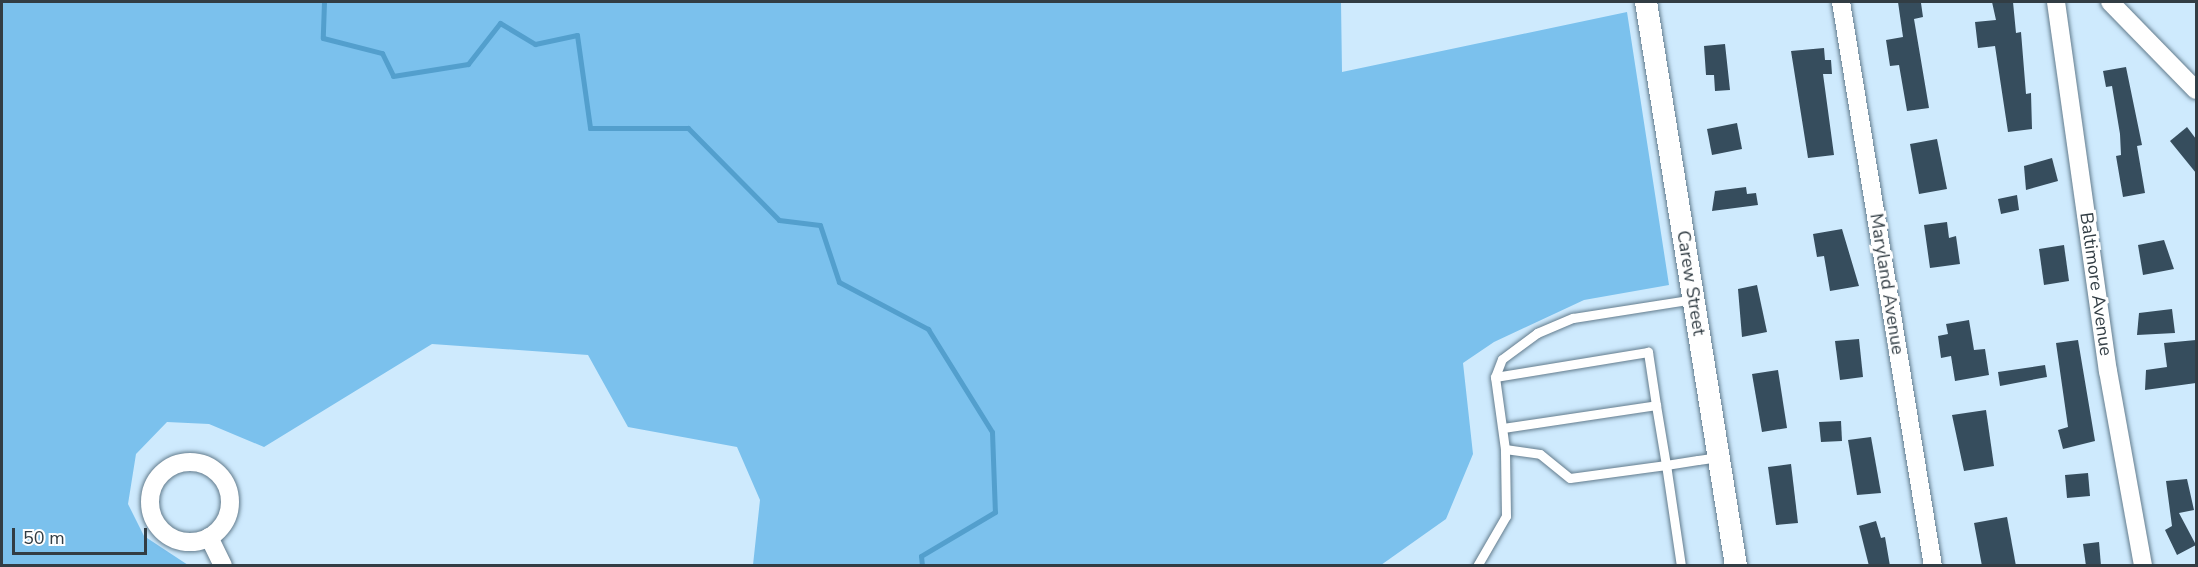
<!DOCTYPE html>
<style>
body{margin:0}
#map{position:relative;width:2198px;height:567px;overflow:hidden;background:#ceeafd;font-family:"Nunito Sans",sans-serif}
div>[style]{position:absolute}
.green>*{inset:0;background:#7bc1ed}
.stream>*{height:5px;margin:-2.5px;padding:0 2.5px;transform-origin:2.5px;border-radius:2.5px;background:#539fcd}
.building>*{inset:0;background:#364d5d}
.roads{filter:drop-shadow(0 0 2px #637c8d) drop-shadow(0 0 2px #637c8d)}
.service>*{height:9px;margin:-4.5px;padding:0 4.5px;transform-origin:4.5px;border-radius:4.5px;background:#fff}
.minor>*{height:18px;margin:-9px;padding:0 9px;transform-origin:9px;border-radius:9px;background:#fff}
.minor>.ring{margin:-9px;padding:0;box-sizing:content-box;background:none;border:18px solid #fff;border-radius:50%}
.tertiary>*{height:22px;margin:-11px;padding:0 11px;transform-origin:11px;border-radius:11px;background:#fff}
span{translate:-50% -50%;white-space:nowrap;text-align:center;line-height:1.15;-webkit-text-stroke:6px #fff;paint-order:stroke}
.street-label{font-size:18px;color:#323d44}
.frame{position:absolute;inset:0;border:3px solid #323d44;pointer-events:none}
.scale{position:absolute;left:12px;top:528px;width:135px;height:27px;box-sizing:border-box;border:3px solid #323d44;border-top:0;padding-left:8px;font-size:18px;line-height:21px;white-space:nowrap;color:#323d44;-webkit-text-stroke:4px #fff;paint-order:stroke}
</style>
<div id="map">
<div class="green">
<i style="clip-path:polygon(2px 2px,1341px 2px,1342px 72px,1627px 12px,1669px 285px,1584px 300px,1494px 342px,1463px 363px,1473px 454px,1446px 519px,1381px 565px,753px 565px,760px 500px,737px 447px,628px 427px,588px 355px,432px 344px,264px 447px,209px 424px,167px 422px,136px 454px,128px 504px,144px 536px,188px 565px,2px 565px)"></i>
</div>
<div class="stream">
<i style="left:324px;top:2px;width:36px;rotate:92deg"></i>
<i style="left:323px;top:38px;width:61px;rotate:14.3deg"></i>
<i style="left:382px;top:53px;width:25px;rotate:64deg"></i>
<i style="left:393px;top:76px;width:76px;rotate:-9.1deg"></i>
<i style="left:468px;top:64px;width:52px;rotate:-52deg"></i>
<i style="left:500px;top:23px;width:41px;rotate:31deg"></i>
<i style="left:535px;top:44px;width:43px;rotate:-12.1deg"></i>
<i style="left:577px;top:35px;width:94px;rotate:82deg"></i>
<i style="left:590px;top:128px;width:98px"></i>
<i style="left:688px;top:128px;width:129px;rotate:45.3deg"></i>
<i style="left:779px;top:220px;width:41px;rotate:7deg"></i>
<i style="left:820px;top:225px;width:60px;rotate:71.6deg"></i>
<i style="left:839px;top:282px;width:101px;rotate:27.8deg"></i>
<i style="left:928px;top:329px;width:121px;rotate:58.1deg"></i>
<i style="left:992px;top:432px;width:80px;rotate:87.9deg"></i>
<i style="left:995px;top:512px;width:86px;rotate:149.3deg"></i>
<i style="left:921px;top:556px;width:10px;rotate:84deg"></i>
</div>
<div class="building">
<i style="clip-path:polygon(1898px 2px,1921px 3px,1923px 17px,1914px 19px,1929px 108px,1907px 111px,1899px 65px,1890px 66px,1886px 40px,1903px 37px)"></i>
<i style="clip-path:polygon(1992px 2px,2013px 2px,2016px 33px,2021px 32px,2026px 94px,2031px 93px,2032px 129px,2008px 132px,1995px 46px,1978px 48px,1975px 22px,1996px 20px)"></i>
<i style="clip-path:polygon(1725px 44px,1730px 90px,1715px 91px,1714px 75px,1706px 75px,1704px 46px)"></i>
<i style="clip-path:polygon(1824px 48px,1825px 60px,1831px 60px,1832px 74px,1823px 74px,1834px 155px,1808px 158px,1791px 51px)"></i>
<i style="clip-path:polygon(2126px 67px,2142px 145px,2137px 146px,2145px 193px,2123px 197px,2116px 156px,2121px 155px,2120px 134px,2112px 86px,2106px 87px,2103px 71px)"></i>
<i style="clip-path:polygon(1737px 123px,1742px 149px,1712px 155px,1707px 129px)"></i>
<i style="clip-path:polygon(2187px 127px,2196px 139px,2196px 173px,2170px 141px)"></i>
<i style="clip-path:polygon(1937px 139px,1947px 189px,1919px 194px,1910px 144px)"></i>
<i style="clip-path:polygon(2052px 158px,2058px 181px,2026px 190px,2024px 166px)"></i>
<i style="clip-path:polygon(1746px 187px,1747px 194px,1756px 193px,1758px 205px,1712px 211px,1715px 191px)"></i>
<i style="clip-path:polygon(2017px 195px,2019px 210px,2001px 214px,1998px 199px)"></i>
<i style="clip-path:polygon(1947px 222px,1949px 238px,1956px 236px,1960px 264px,1930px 268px,1924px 225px)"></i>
<i style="clip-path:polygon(1842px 229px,1859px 286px,1830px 291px,1824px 256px,1817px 257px,1813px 234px)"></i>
<i style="clip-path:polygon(2164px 240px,2174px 269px,2143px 275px,2138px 245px)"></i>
<i style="clip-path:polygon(2064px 245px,2069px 281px,2044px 285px,2039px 249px)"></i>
<i style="clip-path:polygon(1757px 285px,1767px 332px,1742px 337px,1738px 289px)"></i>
<i style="clip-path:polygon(2172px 309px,2175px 333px,2137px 335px,2139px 313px)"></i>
<i style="clip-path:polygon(1969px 320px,1974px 350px,1985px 349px,1989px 375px,1955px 381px,1951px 356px,1941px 358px,1938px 336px,1948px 334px,1946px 324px)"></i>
<i style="clip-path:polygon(1859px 339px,1863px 377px,1840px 380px,1835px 341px)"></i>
<i style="clip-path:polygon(2078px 340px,2095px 441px,2063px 449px,2058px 430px,2068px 427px,2056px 343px)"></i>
<i style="clip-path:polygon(2196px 340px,2196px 383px,2145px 390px,2146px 370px,2167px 367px,2164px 343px)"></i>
<i style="clip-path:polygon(2045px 365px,2047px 377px,2000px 386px,1998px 372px)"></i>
<i style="clip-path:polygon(1778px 370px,1787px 428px,1762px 432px,1752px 374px)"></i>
<i style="clip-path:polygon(1986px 410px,1994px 466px,1964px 471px,1952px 415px)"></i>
<i style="clip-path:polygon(1841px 421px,1842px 441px,1821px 442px,1819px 422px)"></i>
<i style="clip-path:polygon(1871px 437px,1881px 493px,1857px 495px,1848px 440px)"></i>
<i style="clip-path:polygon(1791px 464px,1798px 523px,1776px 525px,1768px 467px)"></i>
<i style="clip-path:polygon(2088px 473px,2090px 496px,2067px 498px,2065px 475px)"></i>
<i style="clip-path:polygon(2187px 479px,2194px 510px,2179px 513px,2196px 545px,2177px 555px,2165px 530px,2172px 526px,2166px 481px)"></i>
<i style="clip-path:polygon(2007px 517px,2016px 566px,1982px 566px,1974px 523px)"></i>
<i style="clip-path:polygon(1876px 521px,1881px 538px,1885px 537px,1890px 566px,1869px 566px,1859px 526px)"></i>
<i style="clip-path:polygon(2099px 542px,2101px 566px,2086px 566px,2083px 544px)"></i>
</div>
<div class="roads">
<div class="service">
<i style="left:1495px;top:377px;width:19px;rotate:-69deg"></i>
<i style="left:1502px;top:359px;width:44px;rotate:-36.6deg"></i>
<i style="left:1537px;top:333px;width:39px;rotate:-23deg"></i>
<i style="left:1573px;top:318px;width:122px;rotate:-8.9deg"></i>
<i style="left:1503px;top:428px;width:155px;rotate:-8.5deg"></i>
<i style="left:1477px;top:566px;width:58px;rotate:-59.9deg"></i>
<i style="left:1506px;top:516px;width:67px;rotate:-90.9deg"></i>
<i style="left:1681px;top:566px;width:102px;rotate:-98.4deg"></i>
<i style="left:1666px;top:465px;width:61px;rotate:-99.5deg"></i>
<i style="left:1656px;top:405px;width:54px;rotate:-98.6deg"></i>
<i style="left:1648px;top:352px;width:155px;rotate:170.7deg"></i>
<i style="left:1495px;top:377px;width:73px;rotate:82.1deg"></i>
<i style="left:1505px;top:449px;width:35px;rotate:8deg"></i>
<i style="left:1540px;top:454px;width:38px;rotate:39deg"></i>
<i style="left:1570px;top:478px;width:97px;rotate:-7.7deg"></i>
<i style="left:1666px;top:465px;width:32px;rotate:-9deg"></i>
<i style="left:1698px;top:460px;width:21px;rotate:-8deg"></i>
</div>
<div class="minor">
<i style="left:1841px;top:2px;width:571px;rotate:80.74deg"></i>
<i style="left:2056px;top:2px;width:373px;rotate:82deg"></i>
<i style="left:2108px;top:371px;width:198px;rotate:79.8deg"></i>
<i style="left:2110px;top:2px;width:123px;rotate:45.7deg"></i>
<i class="ring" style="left:150px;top:462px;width:62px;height:62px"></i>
<i style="left:209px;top:537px;width:32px;rotate:64deg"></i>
</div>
<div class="tertiary">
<i style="left:1646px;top:2px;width:571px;rotate:80.93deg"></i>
</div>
</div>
<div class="street-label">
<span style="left:1691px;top:283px;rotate:81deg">Carew Street</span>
<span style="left:1887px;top:284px;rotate:81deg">Maryland Avenue</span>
<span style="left:2096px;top:284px;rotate:82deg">Baltimore Avenue</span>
</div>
<div class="frame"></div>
<div class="scale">50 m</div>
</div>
